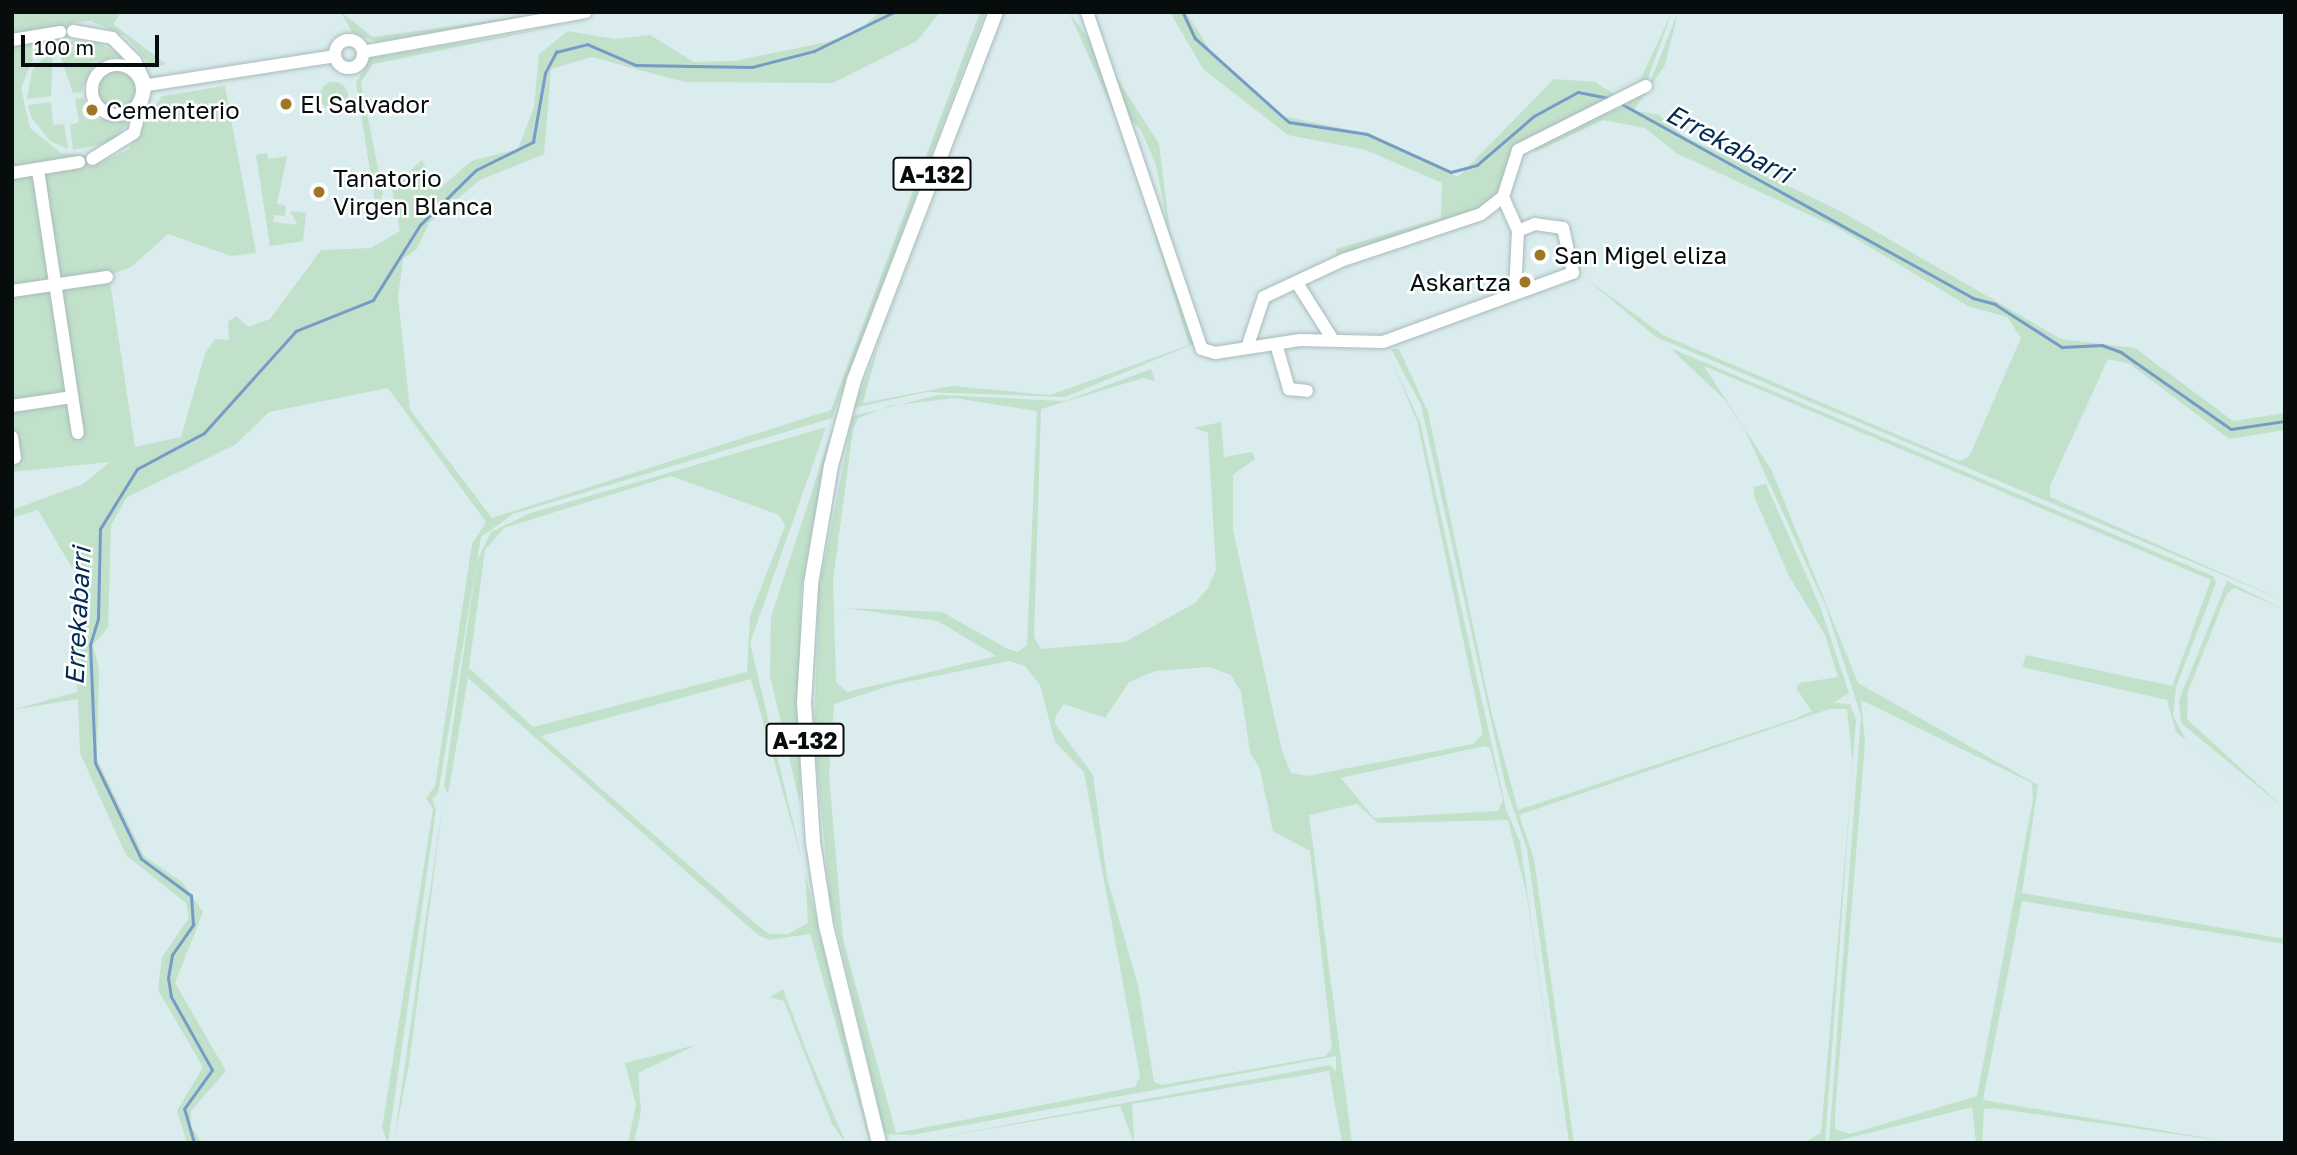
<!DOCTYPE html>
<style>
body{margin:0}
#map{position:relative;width:2297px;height:1155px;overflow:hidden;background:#daeced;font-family:"Golos Text",sans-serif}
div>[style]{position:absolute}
.green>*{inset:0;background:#c1e1ca}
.round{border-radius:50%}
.stream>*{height:2.5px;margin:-1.25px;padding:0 1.25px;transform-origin:1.25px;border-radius:1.25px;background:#769bc6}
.roads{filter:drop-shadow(0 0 2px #a9babc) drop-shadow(0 0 2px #a9babc)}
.minor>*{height:12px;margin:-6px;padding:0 6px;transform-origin:6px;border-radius:6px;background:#fff}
.minor>.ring{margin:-6px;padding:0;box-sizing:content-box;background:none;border:12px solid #fff;border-radius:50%}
.major>*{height:14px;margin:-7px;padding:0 7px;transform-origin:7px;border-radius:7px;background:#fff}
.dots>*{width:19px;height:19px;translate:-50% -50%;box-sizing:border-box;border:4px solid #fff;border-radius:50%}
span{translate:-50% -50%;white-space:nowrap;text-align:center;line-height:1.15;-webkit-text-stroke:5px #fff;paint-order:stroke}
.shield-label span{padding:2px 5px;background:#fff;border:2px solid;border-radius:5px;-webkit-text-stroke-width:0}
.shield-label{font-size:23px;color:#070d0d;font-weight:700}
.poi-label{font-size:24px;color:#070d0d}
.left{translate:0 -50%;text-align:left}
.right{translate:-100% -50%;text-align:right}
.water-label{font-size:26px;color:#022b53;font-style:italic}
.frame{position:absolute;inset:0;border:14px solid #070d0d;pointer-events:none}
.scale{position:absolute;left:21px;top:35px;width:138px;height:32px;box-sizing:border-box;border:4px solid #070d0d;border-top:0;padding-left:9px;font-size:21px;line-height:24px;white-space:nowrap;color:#070d0d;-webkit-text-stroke:5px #fff;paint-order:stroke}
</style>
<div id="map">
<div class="green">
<i style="clip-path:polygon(12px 12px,121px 12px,113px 24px,166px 64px,153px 68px,125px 36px,91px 21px,72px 23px,73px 34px,34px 56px,21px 88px,30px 128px,61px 153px,92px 156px,93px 166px,128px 150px,162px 96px,225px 86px,256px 253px,231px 256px,168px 234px,131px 267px,109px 275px,135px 447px,181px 437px,205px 354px,215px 339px,229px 340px,228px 322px,236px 316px,248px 327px,270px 319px,321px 250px,371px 248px,400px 231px,392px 188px,422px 160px,437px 191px,471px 161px,518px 149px,534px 107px,539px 54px,568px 31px,615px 39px,650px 35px,694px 62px,734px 61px,827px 42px,860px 30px,879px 12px,940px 12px,917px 41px,833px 83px,684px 82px,592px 57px,551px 69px,544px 154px,480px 180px,429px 223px,417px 249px,403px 259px,398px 297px,410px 410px,492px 518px,831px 410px,980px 12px,985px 12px,832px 418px,513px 514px,481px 537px,438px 794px,432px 799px,436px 810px,388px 1143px,382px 1128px,433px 809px,426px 798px,435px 786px,472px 544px,486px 522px,388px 388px,269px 412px,235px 445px,127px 497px,111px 525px,108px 627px,93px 645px,99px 669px,97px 759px,144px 856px,182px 882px,203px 912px,175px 983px,226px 1071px,191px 1111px,191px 1126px,202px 1143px,187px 1143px,177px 1111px,203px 1067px,158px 990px,162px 957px,189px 918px,186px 903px,126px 855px,80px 753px,78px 699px,12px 710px,77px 692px,75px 632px,88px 595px,38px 510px,12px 518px,12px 510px,83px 484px,110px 462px,12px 472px)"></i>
<i style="clip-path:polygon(341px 12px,373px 37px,556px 12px,377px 42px,352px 32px)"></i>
<i style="clip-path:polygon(1008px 12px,878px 348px,863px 403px,952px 386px,1050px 395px,1189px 345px,1125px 138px,1069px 12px,1091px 42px,1119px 115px,1162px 253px,1196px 343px,1065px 397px,926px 392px,854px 408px)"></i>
<i style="clip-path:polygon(1091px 12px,1115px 75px,1159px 144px,1172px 248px,1156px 165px,1141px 130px,1124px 113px)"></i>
<i style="clip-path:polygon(1170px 12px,1186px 12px,1215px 58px,1282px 116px,1365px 133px,1458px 177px,1554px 79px,1595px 82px,1617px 96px,1636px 89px,1672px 12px,1647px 81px,1634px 93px,1516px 145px,1498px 193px,1485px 206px,1337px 260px,1336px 249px,1441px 218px,1442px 183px,1366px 150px,1288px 135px,1203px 69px)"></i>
<i style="clip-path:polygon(1678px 12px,1665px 65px,1634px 110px,1659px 115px,1682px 135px,1842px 212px,2061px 339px,2135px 348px,2233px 421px,2285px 413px,2285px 430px,2229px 439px,2130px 364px,2108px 359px,2050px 486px,2050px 497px,2285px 601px,1656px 337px,1588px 280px,1663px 335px,1959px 461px,1969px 457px,2021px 338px,2007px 317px,1968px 306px,1838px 228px,1676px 153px,1645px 128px,1603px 120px,1535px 152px,1531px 143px,1624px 106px,1648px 87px)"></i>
<i style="clip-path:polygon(560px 26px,373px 64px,361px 82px,383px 194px,372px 220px,375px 202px,356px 83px,371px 58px)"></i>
<i style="clip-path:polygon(74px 40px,95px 41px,120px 55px,94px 62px,81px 92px,73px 93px,57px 46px)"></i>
<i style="clip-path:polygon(53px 47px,51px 96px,27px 99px,32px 71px)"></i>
<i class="round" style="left:97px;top:71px;width:38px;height:38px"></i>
<i class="round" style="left:320px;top:82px;width:28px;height:28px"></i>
<i style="clip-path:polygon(83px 98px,97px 119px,130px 122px,109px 143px,73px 150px,70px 125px,79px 122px,75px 99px)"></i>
<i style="clip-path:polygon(51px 102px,53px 125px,64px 124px,68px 149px,50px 141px,31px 117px,28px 105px)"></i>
<i style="clip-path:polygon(267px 153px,268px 159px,287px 156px,277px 204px,286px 206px,285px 216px,274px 215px,273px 222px,298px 225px,290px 211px,306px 213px,303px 241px,270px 246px,256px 155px)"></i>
<i style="clip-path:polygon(evenodd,1670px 348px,2213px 576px,2216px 583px,2176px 687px,2173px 716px,2186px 740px,2285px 821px,2176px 732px,2167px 700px,2022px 667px,2026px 655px,2172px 686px,2211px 580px,1704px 366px,1772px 471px,1858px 683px,2038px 785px,2022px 893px,2285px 939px,2285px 944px,2022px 901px,1983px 1100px,2237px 1143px,1993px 1108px,1984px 1109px,1982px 1143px,1976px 1143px,1972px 1107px,1829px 1143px,1861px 716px,1826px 607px,1745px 430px,1725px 400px,1670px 348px,1861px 700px,2032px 783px,2033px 799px,1977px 1096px,1850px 1134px,1835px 1129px,1835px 1113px,1865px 743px,1861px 700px)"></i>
<i style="clip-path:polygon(1391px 349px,1399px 349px,1428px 412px,1491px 711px,1518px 810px,1795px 719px,1812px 711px,1796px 688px,1800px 683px,1838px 677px,1825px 635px,1789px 576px,1754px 496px,1754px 487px,1766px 484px,1821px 609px,1849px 693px,1833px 703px,1850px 704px,1856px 720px,1825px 1143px,1804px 1143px,1821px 1133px,1853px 766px,1847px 709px,1829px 709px,1519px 815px,1534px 859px,1574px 1143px,1569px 1143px,1527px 849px,1506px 788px,1421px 405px)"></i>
<i style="clip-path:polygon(evenodd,1393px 364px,1420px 422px,1506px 809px,1520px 842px,1563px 1143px,1527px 896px,1508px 820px,1378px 823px,1357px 804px,1309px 815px,1352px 1143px,1342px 1143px,1329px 1071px,1132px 1104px,1134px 1143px,1120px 1106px,908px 1143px,1330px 1065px,1336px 1072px,1336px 1056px,912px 1135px,885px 1134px,830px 899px,814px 736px,819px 588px,853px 416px,939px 395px,1065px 401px,1151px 369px,1155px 381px,1143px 378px,1041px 409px,1034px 637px,1041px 649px,1125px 642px,1195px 603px,1208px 588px,1216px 570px,1208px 433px,1194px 428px,1221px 422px,1224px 457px,1252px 452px,1255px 459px,1233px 475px,1233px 530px,1282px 751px,1291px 773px,1307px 776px,1473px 744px,1483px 734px,1417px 421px,1393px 364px,954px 398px,1037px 411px,1027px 645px,1018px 652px,1006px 648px,942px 612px,846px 608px,938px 621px,996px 656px,847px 692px,836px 682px,833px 581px,853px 429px,858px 418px,889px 406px,954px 398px,1393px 364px,1009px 661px,1025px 666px,1040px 685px,1055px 742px,1084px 772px,1140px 1076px,1135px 1087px,896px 1133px,843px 939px,829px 775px,834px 704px,892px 685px,1009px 661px,1393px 364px,1210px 667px,1231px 675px,1241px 692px,1250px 752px,1260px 769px,1273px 831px,1310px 851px,1332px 1048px,1326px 1056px,1161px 1085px,1154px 1082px,1138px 985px,1107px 878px,1093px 775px,1055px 724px,1056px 715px,1064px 704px,1105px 718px,1129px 682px,1155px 671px,1210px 667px,1393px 364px,1484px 746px,1490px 748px,1503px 800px,1498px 811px,1374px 818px,1341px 778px,1484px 746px)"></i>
<i style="clip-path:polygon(evenodd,826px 427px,750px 643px,870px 1143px,810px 934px,769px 940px,758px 935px,468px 678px,448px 794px,444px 786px,477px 561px,491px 532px,531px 513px,826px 427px,671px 476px,779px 515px,785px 526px,750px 616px,747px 672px,533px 727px,469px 668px,485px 550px,504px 528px,671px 476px,826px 427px,751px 679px,805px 871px,808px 923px,788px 934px,769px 934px,757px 925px,541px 736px,751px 679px)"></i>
<i style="clip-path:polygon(829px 439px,801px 591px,800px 804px,770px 676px,771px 617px)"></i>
<i style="clip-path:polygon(2227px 581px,2285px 610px,2235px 588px,2227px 593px,2188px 691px,2187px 719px,2285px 809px,2181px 723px,2179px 700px)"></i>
<i style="clip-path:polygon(443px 805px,409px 1064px,395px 1135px,425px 923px)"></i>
<i style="clip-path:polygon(783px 989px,810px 1060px,846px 1143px,832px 1124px,784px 1001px,770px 997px)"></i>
<i style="clip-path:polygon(696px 1045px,638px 1073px,641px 1111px,634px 1143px,628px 1143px,636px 1105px,625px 1063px)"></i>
</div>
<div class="stream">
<i style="left:1183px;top:12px;width:29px;rotate:65deg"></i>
<i style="left:1195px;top:38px;width:126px;rotate:41.8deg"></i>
<i style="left:1289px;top:122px;width:79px;rotate:8.7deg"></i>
<i style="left:1367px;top:134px;width:92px;rotate:24.3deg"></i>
<i style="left:1451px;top:172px;width:27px;rotate:-15deg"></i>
<i style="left:1477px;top:165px;width:75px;rotate:-40.7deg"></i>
<i style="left:1534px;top:116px;width:50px;rotate:-28.6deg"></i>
<i style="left:1578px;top:92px;width:36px;rotate:11deg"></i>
<i style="left:1622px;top:104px;width:401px;rotate:28.9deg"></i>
<i style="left:1973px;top:298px;width:23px;rotate:15deg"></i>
<i style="left:1995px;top:304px;width:80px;rotate:32.7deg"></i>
<i style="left:2062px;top:347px;width:40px;rotate:-2.9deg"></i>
<i style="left:2102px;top:345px;width:20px;rotate:20deg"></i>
<i style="left:2121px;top:352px;width:134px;rotate:35deg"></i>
<i style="left:2231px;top:429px;width:55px;rotate:-8.4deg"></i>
<i style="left:194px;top:1143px;width:35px;rotate:-106deg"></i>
<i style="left:184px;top:1109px;width:48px;rotate:-54.3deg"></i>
<i style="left:212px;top:1070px;width:84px;rotate:-119.3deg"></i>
<i style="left:171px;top:997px;width:19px;rotate:-99deg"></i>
<i style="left:168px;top:978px;width:23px;rotate:-80deg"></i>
<i style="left:172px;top:955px;width:37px;rotate:-55deg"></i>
<i style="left:193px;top:925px;width:29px;rotate:-94deg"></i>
<i style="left:191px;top:896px;width:62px;rotate:-143.5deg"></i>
<i style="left:141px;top:859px;width:106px;rotate:-115.6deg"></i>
<i style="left:95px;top:763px;width:118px;rotate:-92.4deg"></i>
<i style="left:90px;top:645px;width:28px;rotate:-73deg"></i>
<i style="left:98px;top:618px;width:89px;rotate:-88.7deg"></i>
<i style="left:100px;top:529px;width:70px;rotate:-58.3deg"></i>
<i style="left:137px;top:469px;width:76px;rotate:-28.2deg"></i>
<i style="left:204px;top:433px;width:137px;rotate:-48deg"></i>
<i style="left:296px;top:331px;width:83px;rotate:-21.9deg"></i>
<i style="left:373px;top:300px;width:89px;rotate:-57.9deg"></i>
<i style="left:420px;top:225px;width:78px;rotate:-44.5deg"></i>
<i style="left:476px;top:170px;width:64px;rotate:-26.2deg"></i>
<i style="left:533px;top:142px;width:70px;rotate:-80.1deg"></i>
<i style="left:545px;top:73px;width:24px;rotate:-62deg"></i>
<i style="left:556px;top:52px;width:32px;rotate:-14deg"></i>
<i style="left:587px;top:44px;width:53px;rotate:23.2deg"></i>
<i style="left:636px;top:65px;width:116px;rotate:1deg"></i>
<i style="left:752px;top:67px;width:64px;rotate:-14.5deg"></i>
<i style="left:814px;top:51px;width:89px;rotate:-26deg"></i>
</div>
<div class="roads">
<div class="minor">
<i style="left:1087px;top:12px;width:356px;rotate:71.2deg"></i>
<i style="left:1202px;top:349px;width:14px;rotate:17deg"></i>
<i style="left:1215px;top:353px;width:86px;rotate:-8.7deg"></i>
<i style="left:1300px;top:340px;width:83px;rotate:1.4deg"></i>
<i style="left:1383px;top:342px;width:202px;rotate:-20deg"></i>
<i style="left:1573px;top:273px;width:46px;rotate:-102.5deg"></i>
<i style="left:1563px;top:228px;width:28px;rotate:-172deg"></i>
<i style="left:1535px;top:224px;width:18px;rotate:158deg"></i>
<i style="left:1518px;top:231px;width:61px;rotate:92.8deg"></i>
<i style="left:73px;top:31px;width:40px;rotate:10deg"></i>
<i style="left:112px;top:38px;width:33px;rotate:45deg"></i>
<i style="left:135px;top:61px;width:26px;rotate:65deg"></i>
<i style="left:146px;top:85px;width:49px;rotate:104deg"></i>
<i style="left:134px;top:133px;width:49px;rotate:148.2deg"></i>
<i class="ring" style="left:335px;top:40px;width:16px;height:16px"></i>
<i style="left:12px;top:40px;width:49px;rotate:-9.5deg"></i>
<i style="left:363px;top:52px;width:226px;rotate:-10.2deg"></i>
<i class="ring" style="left:92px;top:65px;width:38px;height:38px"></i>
<i style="left:142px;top:86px;width:195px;rotate:-8.8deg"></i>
<i style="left:38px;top:170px;width:266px;rotate:81.4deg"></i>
<i style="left:12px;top:173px;width:68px;rotate:-9.3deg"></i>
<i style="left:1503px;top:197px;width:49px;rotate:-72.3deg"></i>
<i style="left:1518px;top:150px;width:143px;rotate:-26.6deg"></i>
<i style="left:1297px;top:283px;width:67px;rotate:57.7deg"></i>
<i style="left:12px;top:291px;width:96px;rotate:-8.4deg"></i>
<i style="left:1276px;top:344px;width:47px;rotate:73.9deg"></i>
<i style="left:1289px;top:389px;width:18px;rotate:6deg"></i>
<i style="left:1247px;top:348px;width:54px;rotate:-71.6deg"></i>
<i style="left:1264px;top:297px;width:87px;rotate:-25.1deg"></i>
<i style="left:1343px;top:260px;width:145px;rotate:-18.4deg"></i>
<i style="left:1481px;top:214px;width:28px;rotate:-38deg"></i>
<i style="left:1503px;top:197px;width:37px;rotate:66deg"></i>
<i style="left:12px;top:406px;width:61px;rotate:-8.5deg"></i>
<i style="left:12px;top:437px;width:21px;rotate:82deg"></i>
</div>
<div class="major">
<i style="left:879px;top:1143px;width:223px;rotate:-103.7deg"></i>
<i style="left:826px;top:926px;width:85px;rotate:-98.8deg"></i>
<i style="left:813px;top:842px;width:139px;rotate:-93.7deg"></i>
<i style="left:804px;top:703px;width:119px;rotate:-86.6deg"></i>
<i style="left:811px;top:584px;width:120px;rotate:-80.4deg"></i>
<i style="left:831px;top:466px;width:89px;rotate:-75deg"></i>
<i style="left:854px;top:380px;width:394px;rotate:-68.9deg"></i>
</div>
</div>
<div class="dots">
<i style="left:286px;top:104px;background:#9e7624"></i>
<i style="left:92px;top:110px;background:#9e7624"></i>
<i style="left:319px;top:192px;background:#9e7624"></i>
<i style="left:1540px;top:255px;background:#9e7624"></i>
<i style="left:1525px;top:282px;background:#9e7624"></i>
</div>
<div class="shield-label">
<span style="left:932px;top:174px">A-132</span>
<span style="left:805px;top:740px">A-132</span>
</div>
<div class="poi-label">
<span class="left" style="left:300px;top:104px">El Salvador</span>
<span class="left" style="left:106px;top:110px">Cementerio</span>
<span class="left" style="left:333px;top:192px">Tanatorio<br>Virgen Blanca</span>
<span class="left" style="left:1554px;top:255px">San Migel eliza</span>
<span class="right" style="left:1511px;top:282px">Askartza</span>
</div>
<div class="water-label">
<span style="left:1729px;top:144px;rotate:28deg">Errekabarri</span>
<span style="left:78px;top:616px;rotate:-87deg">Errekabarri</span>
</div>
<div class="frame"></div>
<div class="scale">100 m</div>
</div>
